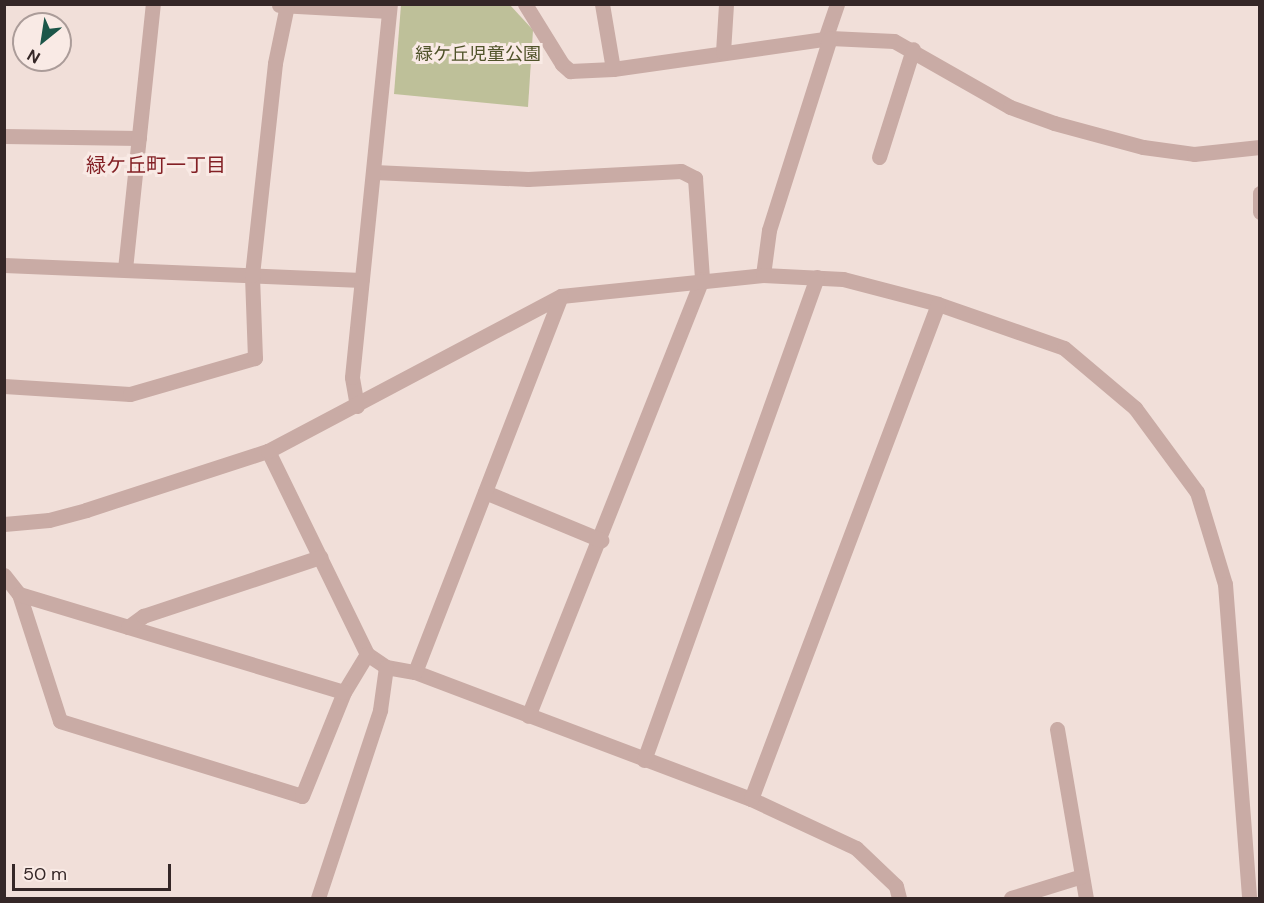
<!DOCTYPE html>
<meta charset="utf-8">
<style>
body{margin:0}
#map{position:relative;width:1264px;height:903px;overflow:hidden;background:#f1dfd9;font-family:"DM Sans","Noto Sans JP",sans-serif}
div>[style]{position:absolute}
.green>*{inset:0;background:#bec099}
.minor>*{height:15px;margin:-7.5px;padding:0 7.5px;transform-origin:7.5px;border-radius:7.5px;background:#c9aba5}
span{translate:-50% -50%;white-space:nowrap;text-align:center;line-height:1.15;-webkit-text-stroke:6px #f9eae5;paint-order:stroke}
.park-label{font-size:18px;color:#50532a}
.neighbourhood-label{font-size:20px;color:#832025}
.frame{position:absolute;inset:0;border:6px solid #352727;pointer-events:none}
.north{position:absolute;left:12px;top:12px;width:60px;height:60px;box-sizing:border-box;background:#f9eae5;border:2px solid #ab9c99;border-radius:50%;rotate:210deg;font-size:16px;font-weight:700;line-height:24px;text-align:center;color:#352727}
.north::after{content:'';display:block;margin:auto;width:21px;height:27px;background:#1c5649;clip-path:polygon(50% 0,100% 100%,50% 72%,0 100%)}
.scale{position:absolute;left:12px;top:864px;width:159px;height:27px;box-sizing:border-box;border:3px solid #352727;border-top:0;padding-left:8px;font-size:18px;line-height:21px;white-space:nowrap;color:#352727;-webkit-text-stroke:4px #f9eae5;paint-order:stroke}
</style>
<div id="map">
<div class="green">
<i style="clip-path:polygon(401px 5px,510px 5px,533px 30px,528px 107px,394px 94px)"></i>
</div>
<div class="minor">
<i style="left:525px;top:4px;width:70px;rotate:58.3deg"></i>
<i style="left:562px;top:64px;width:11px;rotate:41deg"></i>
<i style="left:570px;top:71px;width:43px;rotate:-2.7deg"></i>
<i style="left:613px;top:69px;width:219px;rotate:-8.1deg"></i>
<i style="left:830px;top:38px;width:64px;rotate:2.7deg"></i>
<i style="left:894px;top:41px;width:133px;rotate:29.6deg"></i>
<i style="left:1010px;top:107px;width:47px;rotate:20deg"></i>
<i style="left:1054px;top:123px;width:92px;rotate:15.1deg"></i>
<i style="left:1143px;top:147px;width:51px;rotate:7.8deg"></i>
<i style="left:1194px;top:154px;width:66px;rotate:-6.1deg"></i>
<i style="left:602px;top:4px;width:66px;rotate:80.4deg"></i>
<i style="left:279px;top:5px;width:110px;rotate:3.1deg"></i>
<i style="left:825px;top:39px;width:37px;rotate:-71deg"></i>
<i style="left:723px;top:52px;width:48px;rotate:-86.4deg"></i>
<i style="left:4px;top:136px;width:135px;rotate:0.8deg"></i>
<i style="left:879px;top:157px;width:113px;rotate:-72.5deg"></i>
<i style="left:374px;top:172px;width:154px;rotate:2.6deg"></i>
<i style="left:528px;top:179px;width:153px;rotate:-3deg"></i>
<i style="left:681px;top:171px;width:16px;rotate:27deg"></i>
<i style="left:695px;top:178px;width:101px;rotate:86deg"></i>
<i style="left:702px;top:279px;width:470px;rotate:111.7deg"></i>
<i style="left:1260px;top:193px;width:19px;rotate:90deg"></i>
<i style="left:4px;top:265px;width:358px;rotate:2.4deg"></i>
<i style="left:125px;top:269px;width:266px;rotate:-84deg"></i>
<i style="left:763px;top:275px;width:45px;rotate:-82.4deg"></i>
<i style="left:769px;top:230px;width:201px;rotate:-72.4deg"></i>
<i style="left:4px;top:386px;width:126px;rotate:3.6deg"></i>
<i style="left:130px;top:394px;width:130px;rotate:-16.1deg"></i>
<i style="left:255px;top:358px;width:83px;rotate:-92.1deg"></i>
<i style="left:252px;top:275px;width:213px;rotate:-83.8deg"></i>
<i style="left:275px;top:63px;width:59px;rotate:-78.3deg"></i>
<i style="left:357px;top:406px;width:29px;rotate:-100deg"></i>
<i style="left:352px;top:377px;width:375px;rotate:-84.2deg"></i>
<i style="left:268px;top:451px;width:226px;rotate:64deg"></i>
<i style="left:367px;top:654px;width:23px;rotate:34deg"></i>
<i style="left:386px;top:667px;width:29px;rotate:10deg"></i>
<i style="left:415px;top:672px;width:359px;rotate:20.7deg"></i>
<i style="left:751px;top:799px;width:116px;rotate:25deg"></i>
<i style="left:856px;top:848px;width:55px;rotate:43.5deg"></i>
<i style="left:896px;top:886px;width:12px;rotate:76deg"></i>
<i style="left:485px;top:492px;width:126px;rotate:22.5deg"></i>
<i style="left:4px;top:524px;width:45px;rotate:-5.1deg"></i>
<i style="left:49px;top:520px;width:38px;rotate:-15deg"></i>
<i style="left:86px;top:510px;width:191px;rotate:-18deg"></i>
<i style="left:268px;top:451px;width:331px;rotate:-27.9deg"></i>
<i style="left:561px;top:296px;width:203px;rotate:-5.9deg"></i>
<i style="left:763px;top:275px;width:80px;rotate:2.9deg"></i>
<i style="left:843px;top:279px;width:98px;rotate:14.7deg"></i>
<i style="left:938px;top:304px;width:133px;rotate:19.2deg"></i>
<i style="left:1064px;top:348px;width:93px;rotate:40.2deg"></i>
<i style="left:1135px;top:408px;width:104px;rotate:53.6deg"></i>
<i style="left:1197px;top:492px;width:96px;rotate:73.1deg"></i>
<i style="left:1225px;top:584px;width:315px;rotate:85.6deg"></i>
<i style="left:4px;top:575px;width:24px;rotate:52deg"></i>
<i style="left:19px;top:594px;width:133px;rotate:72.1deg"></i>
<i style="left:60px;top:721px;width:253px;rotate:17.2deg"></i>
<i style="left:302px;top:796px;width:112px;rotate:-68deg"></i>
<i style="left:344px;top:692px;width:44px;rotate:-58.8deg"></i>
<i style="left:19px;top:594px;width:339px;rotate:16.8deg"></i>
<i style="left:128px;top:627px;width:19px;rotate:-36deg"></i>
<i style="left:143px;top:616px;width:187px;rotate:-18.4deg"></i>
<i style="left:415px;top:672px;width:403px;rotate:-68.8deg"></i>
<i style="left:1057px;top:729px;width:171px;rotate:80.3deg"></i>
<i style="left:644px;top:760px;width:513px;rotate:-70.29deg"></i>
<i style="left:751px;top:799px;width:529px;rotate:-69.3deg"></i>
<i style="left:318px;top:898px;width:198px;rotate:-71.7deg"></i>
<i style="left:380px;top:710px;width:43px;rotate:-82.1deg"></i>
<i style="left:1011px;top:898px;width:74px;rotate:-17.2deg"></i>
</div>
<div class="park-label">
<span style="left:478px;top:54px">緑ケ丘児童公園</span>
</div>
<div class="neighbourhood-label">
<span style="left:156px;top:165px">緑ケ丘町一丁目</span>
</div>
<div class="frame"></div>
<div class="north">N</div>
<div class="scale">50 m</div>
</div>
